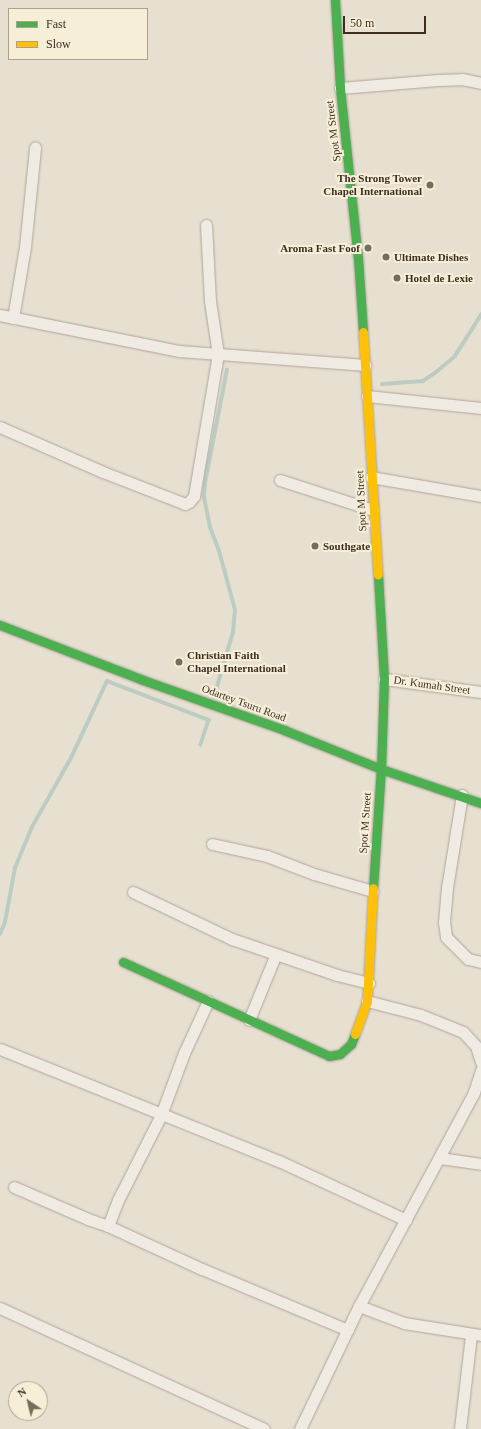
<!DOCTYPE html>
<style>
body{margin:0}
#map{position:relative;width:481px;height:1429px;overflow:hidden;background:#e7e0d1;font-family:"Times New Roman",serif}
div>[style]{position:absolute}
.stream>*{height:3.5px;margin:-1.75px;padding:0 1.75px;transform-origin:1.75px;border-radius:1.75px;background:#bcccc2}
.roads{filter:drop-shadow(0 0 1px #ada599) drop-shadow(0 0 1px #ada599)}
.street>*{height:11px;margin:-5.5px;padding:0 5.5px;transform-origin:5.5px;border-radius:5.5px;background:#efebe3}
.fast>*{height:9px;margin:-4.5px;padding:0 4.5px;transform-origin:4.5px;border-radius:4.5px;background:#4caf50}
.slow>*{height:9px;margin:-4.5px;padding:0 4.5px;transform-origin:4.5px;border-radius:4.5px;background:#ffc107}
.dots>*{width:11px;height:11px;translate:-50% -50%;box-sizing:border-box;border:2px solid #f7eed8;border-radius:50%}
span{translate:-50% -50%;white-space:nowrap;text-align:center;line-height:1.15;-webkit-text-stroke:4px #f7eed8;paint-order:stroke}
.street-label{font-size:11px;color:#3d2e20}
.poi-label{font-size:11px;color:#3d2e20;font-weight:700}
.right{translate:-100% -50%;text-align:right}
.left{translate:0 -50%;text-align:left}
.legend{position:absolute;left:8px;top:8px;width:140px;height:52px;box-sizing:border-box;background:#f7eed8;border:1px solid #ada18e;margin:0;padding:5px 7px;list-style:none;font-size:12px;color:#3d2e20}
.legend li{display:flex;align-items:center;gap:8px;height:20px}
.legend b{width:20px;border:1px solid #ada18e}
.north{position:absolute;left:8px;top:1381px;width:40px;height:40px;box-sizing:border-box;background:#f7eed8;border:1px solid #ada18e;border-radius:50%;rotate:325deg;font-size:11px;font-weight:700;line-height:16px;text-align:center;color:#3d2e20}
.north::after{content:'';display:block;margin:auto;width:14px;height:18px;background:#786c5e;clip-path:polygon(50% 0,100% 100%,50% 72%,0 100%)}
.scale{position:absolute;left:343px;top:16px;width:83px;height:18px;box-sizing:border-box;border:2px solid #3d2e20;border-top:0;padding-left:5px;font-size:12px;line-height:14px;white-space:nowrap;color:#3d2e20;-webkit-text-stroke:3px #f7eed8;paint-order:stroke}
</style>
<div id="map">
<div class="stream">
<i style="left:382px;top:384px;width:41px;rotate:-4.2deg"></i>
<i style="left:423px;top:381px;width:14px;rotate:-34deg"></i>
<i style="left:435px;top:373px;width:26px;rotate:-40deg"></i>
<i style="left:455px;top:356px;width:49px;rotate:-57.6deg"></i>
<i style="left:214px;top:697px;width:68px;rotate:-73.7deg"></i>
<i style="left:233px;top:632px;width:22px;rotate:-85deg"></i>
<i style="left:235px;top:610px;width:61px;rotate:-105.2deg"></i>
<i style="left:219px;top:551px;width:25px;rotate:-111deg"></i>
<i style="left:210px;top:528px;width:31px;rotate:-101deg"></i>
<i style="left:204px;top:498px;width:15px;rotate:-86deg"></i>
<i style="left:205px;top:483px;width:115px;rotate:-79deg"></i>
<i style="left:0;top:934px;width:13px;rotate:-67deg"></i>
<i style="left:5px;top:922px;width:55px;rotate:-79.5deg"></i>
<i style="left:15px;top:868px;width:44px;rotate:-67.5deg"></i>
<i style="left:32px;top:827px;width:79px;rotate:-60.5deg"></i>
<i style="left:71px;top:758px;width:85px;rotate:-64.9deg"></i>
<i style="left:107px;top:681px;width:109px;rotate:20.9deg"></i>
<i style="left:209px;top:720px;width:26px;rotate:108deg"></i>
</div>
<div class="roads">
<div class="street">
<i style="left:340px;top:88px;width:98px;rotate:-4.7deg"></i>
<i style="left:438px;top:80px;width:24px;rotate:-2deg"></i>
<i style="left:462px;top:79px;width:19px;rotate:12deg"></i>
<i style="left:0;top:315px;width:183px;rotate:11.4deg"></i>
<i style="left:179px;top:351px;width:187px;rotate:4.3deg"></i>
<i style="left:13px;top:318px;width:72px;rotate:-80.4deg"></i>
<i style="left:25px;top:247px;width:100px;rotate:-84.2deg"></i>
<i style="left:367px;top:396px;width:115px;rotate:6deg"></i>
<i style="left:0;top:427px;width:112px;rotate:23.6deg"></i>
<i style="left:103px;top:472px;width:88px;rotate:21.3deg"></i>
<i style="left:185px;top:504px;width:4px;rotate:-27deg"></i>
<i style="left:189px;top:502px;width:8px;rotate:-50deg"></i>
<i style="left:194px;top:496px;width:144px;rotate:-80.4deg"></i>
<i style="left:218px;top:354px;width:54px;rotate:-98.6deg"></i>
<i style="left:210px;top:301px;width:76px;rotate:-93deg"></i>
<i style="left:371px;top:477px;width:112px;rotate:9.8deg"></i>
<i style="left:280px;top:480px;width:98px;rotate:17.9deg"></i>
<i style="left:384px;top:679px;width:98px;rotate:7.6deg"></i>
<i style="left:462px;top:795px;width:94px;rotate:99.2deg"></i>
<i style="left:447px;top:888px;width:34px;rotate:95deg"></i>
<i style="left:444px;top:922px;width:15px;rotate:82deg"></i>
<i style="left:446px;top:937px;width:31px;rotate:45deg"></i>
<i style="left:468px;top:959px;width:13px;rotate:13deg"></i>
<i style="left:212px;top:844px;width:56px;rotate:12.3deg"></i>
<i style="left:267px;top:856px;width:50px;rotate:21deg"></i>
<i style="left:314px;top:874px;width:61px;rotate:16.1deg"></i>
<i style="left:133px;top:892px;width:110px;rotate:25.4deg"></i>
<i style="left:232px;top:939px;width:111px;rotate:18.9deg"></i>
<i style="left:337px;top:975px;width:33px;rotate:14deg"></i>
<i style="left:208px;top:1001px;width:57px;rotate:114.8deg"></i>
<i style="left:184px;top:1053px;width:66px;rotate:110.4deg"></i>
<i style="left:161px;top:1115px;width:95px;rotate:116.8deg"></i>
<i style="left:118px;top:1200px;width:28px;rotate:111deg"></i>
<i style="left:108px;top:1226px;width:103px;rotate:24.6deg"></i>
<i style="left:202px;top:1269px;width:158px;rotate:22.7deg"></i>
<i style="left:367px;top:1001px;width:56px;rotate:14.5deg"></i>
<i style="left:421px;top:1015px;width:45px;rotate:22deg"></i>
<i style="left:463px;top:1032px;width:19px;rotate:47deg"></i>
<i style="left:476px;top:1046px;width:17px;rotate:73deg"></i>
<i style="left:249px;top:1020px;width:71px;rotate:-67.8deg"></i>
<i style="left:0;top:1049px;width:301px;rotate:21.9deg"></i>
<i style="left:279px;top:1161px;width:140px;rotate:24.9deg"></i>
<i style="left:440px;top:1158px;width:41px;rotate:8.3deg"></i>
<i style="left:14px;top:1187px;width:81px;rotate:23.4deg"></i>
<i style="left:88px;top:1219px;width:21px;rotate:19deg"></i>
<i style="left:359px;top:1306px;width:48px;rotate:20.7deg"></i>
<i style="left:404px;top:1323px;width:78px;rotate:8.9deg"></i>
<i style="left:0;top:1308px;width:290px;rotate:24.6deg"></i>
<i style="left:300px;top:1429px;width:136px;rotate:-64.4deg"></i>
<i style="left:359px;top:1306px;width:243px;rotate:-61.7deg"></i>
<i style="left:474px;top:1092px;width:23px;rotate:-72deg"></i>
<i style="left:460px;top:1429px;width:95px;rotate:-83.3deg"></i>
</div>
<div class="fast">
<i style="left:335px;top:0;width:88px;rotate:86.7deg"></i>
<i style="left:340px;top:88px;width:171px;rotate:84deg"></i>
<i style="left:358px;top:258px;width:74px;rotate:86.1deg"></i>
<i style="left:0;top:625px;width:153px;rotate:21deg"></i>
<i style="left:143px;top:680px;width:150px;rotate:19.5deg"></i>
<i style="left:284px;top:730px;width:105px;rotate:21.9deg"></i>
<i style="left:381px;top:769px;width:106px;rotate:18.8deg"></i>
<i style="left:373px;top:888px;width:119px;rotate:-86.2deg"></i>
<i style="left:381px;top:769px;width:90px;rotate:-88.1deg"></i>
<i style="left:384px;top:679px;width:104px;rotate:-93.3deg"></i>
<i style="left:123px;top:962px;width:226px;rotate:24.5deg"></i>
<i style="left:329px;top:1056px;width:11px;rotate:-10deg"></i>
<i style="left:340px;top:1054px;width:15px;rotate:-42deg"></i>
<i style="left:351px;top:1044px;width:11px;rotate:-68deg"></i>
</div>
<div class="slow">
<i style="left:363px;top:332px;width:243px;rotate:86.5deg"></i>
<i style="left:355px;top:1034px;width:35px;rotate:-70deg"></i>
<i style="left:367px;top:1001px;width:113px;rotate:-87deg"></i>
</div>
</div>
<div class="dots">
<i style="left:430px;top:185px;background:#786c5e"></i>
<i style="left:368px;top:248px;background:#786c5e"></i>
<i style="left:386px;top:257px;background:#786c5e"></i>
<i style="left:397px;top:278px;background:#786c5e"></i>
<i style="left:315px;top:546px;background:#786c5e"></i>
<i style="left:179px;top:662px;background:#786c5e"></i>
</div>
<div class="street-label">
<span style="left:333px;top:131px;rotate:-97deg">Spot M Street</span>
<span style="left:361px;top:501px;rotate:-93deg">Spot M Street</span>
<span style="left:432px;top:685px;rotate:8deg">Dr. Kumah Street</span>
<span style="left:244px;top:703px;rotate:20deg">Odartey Tsuru Road</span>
<span style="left:365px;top:823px;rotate:-86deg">Spot M Street</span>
</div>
<div class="poi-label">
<span class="right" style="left:422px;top:185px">The Strong Tower<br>Chapel International</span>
<span class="right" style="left:360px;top:248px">Aroma Fast Foof</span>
<span class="left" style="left:394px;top:257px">Ultimate Dishes</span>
<span class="left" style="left:405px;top:278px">Hotel de Lexie</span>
<span class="left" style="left:323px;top:546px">Southgate</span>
<span class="left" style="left:187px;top:662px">Christian Faith<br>Chapel International</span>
</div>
<ul class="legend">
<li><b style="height:5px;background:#4caf50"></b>Fast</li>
<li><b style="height:5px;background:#ffc107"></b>Slow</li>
</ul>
<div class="north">N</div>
<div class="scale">50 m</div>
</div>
